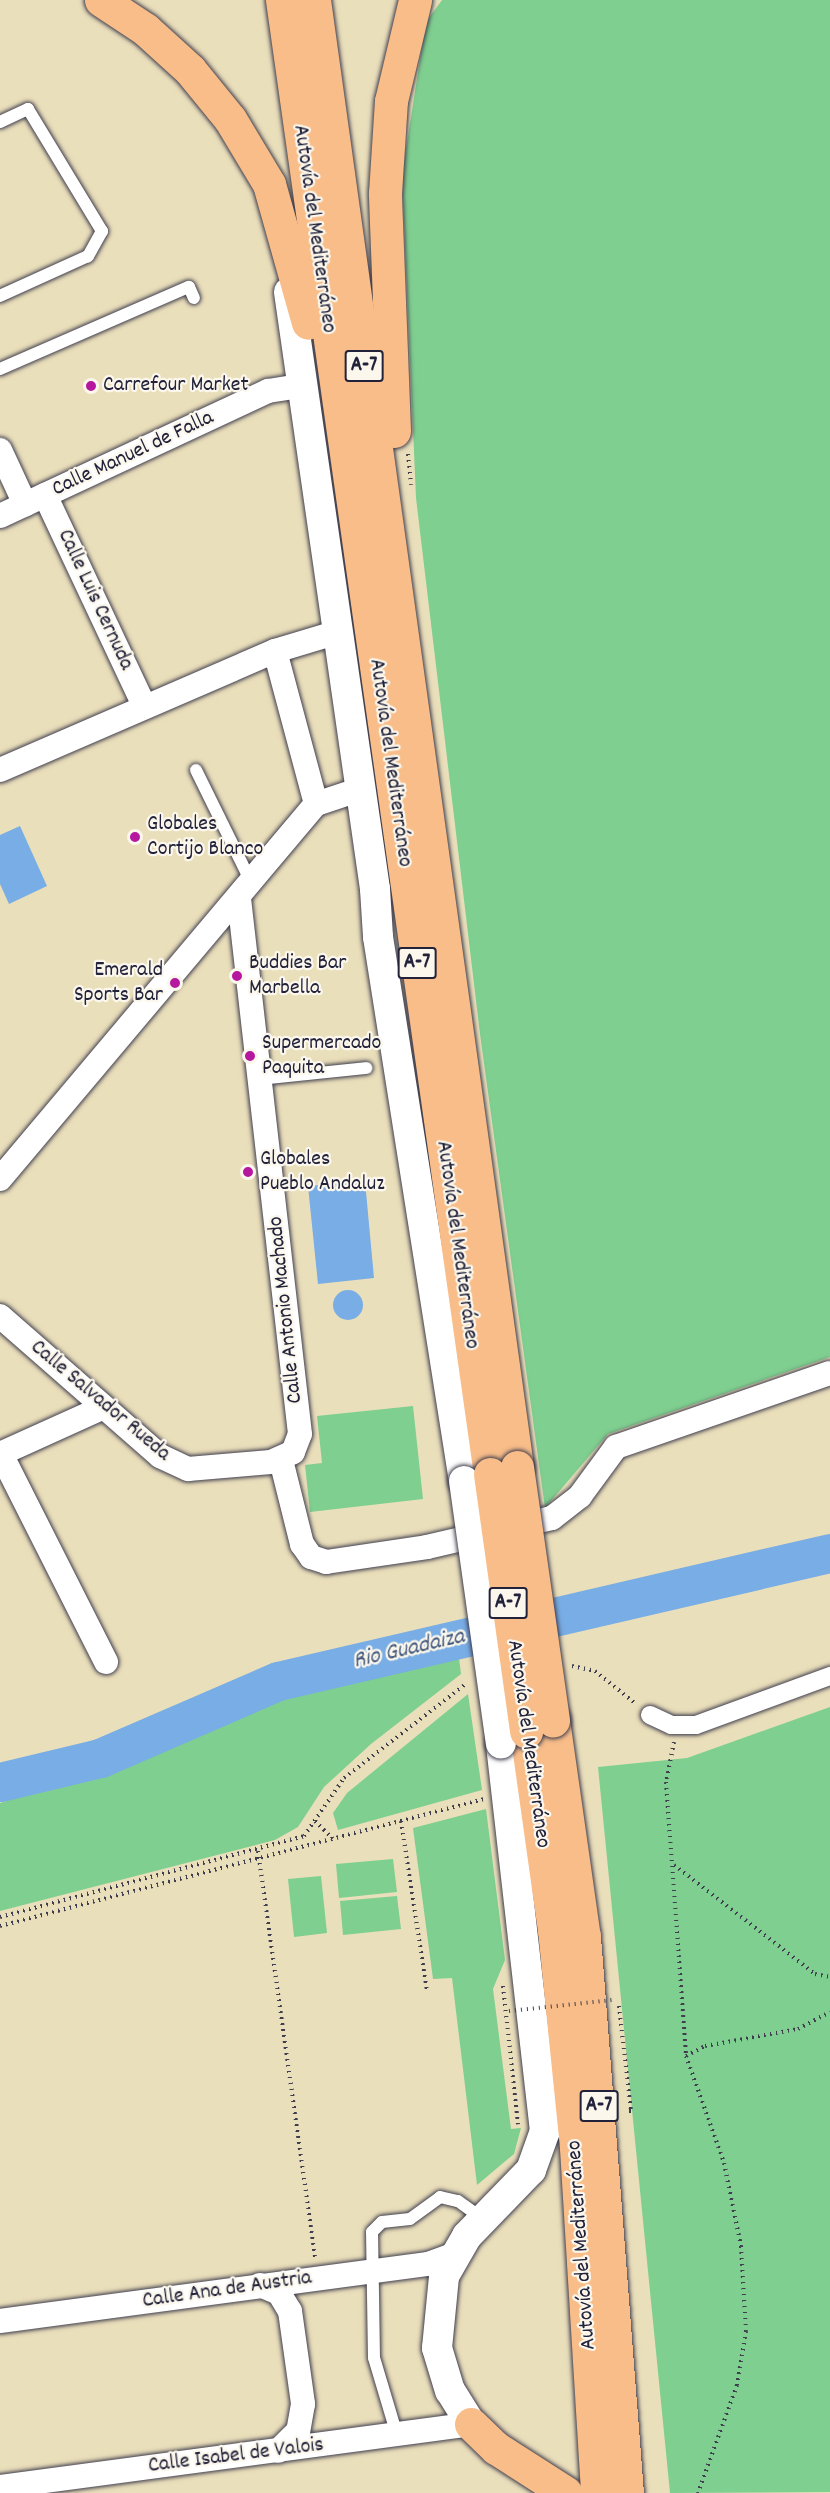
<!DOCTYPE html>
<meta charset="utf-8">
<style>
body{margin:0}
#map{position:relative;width:830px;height:2493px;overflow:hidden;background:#eadfbb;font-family:Dekko,sans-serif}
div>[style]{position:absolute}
.green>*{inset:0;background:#7fcf90}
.water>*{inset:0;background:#78ade5}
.round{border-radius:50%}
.river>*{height:39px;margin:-19.5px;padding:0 19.5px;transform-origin:19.5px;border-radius:19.5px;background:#78ade5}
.path>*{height:4px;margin-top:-2px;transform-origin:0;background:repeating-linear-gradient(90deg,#403e4e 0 1.5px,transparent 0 6px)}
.roads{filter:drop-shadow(0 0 2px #403e4e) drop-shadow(0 0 2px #403e4e)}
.service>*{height:12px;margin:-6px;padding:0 6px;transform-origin:6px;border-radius:6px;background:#fff}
.pedestrian>*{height:18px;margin:-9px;padding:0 9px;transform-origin:9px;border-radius:9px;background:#fff}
.minor>*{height:24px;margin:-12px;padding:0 12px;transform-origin:12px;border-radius:12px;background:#fff}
.tertiary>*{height:30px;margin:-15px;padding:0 15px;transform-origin:15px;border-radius:15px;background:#fff}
.primary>*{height:33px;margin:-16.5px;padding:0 16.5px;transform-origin:16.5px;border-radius:16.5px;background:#f8bd89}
.trunk>*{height:33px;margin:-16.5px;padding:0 16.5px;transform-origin:16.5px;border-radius:16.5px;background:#f8bd89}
.path-bridge>*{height:4px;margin-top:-2px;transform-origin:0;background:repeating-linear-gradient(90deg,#403e4e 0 1.5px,transparent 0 6px)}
.bridges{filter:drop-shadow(0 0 2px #403e4e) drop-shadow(0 0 2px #403e4e)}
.tertiary-bridge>*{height:30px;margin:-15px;padding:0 15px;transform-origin:15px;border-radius:15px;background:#fff}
.trunk-bridge>*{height:33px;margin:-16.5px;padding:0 16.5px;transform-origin:16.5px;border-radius:16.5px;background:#f8bd89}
.dots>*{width:16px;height:16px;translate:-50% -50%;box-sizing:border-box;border:3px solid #fbf7ec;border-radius:50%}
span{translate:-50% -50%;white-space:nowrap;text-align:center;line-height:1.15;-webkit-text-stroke:4.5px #fbf7ec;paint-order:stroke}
.shield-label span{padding:2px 4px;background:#fbf7ec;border:2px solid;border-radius:4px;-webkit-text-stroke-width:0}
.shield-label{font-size:21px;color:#22223b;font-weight:700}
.street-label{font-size:22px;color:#22223b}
.poi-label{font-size:22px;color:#22223b}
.left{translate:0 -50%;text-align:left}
.right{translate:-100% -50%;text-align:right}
.water-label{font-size:24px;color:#445a7f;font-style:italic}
</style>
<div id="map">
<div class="green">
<i style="clip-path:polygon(442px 0,830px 0,830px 1357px,608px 1434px,545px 1508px,480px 1034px,416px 498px,402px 174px,426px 22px)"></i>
<i style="clip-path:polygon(413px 1406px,423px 1499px,310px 1512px,305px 1465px,322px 1463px,317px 1416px)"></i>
<i style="clip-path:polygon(458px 1650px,461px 1674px,371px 1744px,324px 1787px,298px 1827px,275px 1840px,0 1911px,0 1803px,83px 1776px,201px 1721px,306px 1684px)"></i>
<i style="clip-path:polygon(468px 1694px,482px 1790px,338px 1830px,333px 1813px,347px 1793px)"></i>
<i style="clip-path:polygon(830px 1707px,830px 2492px,670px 2493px,598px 1767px,687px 1758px)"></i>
<i style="clip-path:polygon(486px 1809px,505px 1960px,493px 1989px,511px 2129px,521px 2128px,514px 2154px,477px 2185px,452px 1978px,433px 1979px,413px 1828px)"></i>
<i style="clip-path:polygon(393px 1859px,397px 1892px,339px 1898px,336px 1864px)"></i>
<i style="clip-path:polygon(321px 1876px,327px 1933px,294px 1937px,288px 1879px)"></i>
<i style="clip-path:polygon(397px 1896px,401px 1929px,343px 1935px,340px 1901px)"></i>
</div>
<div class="water">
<i style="clip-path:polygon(20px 826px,47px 886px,9px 904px,0 884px,0 835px)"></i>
<i style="clip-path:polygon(365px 1181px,374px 1278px,318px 1284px,308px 1186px)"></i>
<i class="round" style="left:333px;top:1290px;width:30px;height:30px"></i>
</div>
<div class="river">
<i style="left:0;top:1782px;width:103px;rotate:-13.5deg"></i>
<i style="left:100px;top:1758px;width:194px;rotate:-23.4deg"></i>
<i style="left:278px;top:1681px;width:567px;rotate:-13.06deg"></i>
</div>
<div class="path">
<i style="left:408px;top:454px;width:31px;rotate:84deg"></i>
<i style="left:572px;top:1666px;width:24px;rotate:12deg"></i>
<i style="left:595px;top:1671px;width:53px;rotate:38.8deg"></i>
<i style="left:674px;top:1742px;width:41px;rotate:101.3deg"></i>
<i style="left:666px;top:1782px;width:275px;rotate:85.8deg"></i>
<i style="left:686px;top:2056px;width:114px;rotate:70.4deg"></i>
<i style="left:724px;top:2163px;width:85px;rotate:78.4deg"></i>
<i style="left:741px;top:2246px;width:85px;rotate:86.6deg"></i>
<i style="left:746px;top:2331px;width:55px;rotate:99.5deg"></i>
<i style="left:737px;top:2385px;width:115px;rotate:109.9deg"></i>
<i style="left:315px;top:1821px;width:25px;rotate:45deg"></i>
<i style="left:401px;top:1821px;width:172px;rotate:81.3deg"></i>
<i style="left:258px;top:1851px;width:410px;rotate:82deg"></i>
<i style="left:674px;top:1865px;width:178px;rotate:37.7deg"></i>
<i style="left:815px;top:1974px;width:15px;rotate:11deg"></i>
<i style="left:0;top:1917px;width:315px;rotate:-14.9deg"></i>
<i style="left:304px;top:1836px;width:70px;rotate:-55.4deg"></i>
<i style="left:344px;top:1778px;width:155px;rotate:-37.7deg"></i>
<i style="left:0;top:1926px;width:500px;rotate:-14.7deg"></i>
<i style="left:503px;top:1986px;width:139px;rotate:83.8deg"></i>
<i style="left:619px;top:2006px;width:106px;rotate:83.5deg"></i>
<i style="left:631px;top:2111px;width:6px;rotate:180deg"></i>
<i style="left:686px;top:2056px;width:21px;rotate:-28deg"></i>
<i style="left:705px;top:2046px;width:95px;rotate:-10.4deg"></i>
<i style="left:798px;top:2029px;width:36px;rotate:-28deg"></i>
</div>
<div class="roads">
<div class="service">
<i style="left:0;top:122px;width:31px;rotate:-25deg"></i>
<i style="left:28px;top:109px;width:143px;rotate:58.8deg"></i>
<i style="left:102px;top:231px;width:29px;rotate:119deg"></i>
<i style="left:88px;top:256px;width:97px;rotate:155.6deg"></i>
<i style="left:0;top:369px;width:206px;rotate:-23.5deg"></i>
<i style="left:189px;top:287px;width:12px;rotate:66deg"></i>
<i style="left:196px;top:770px;width:125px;rotate:63.8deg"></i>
<i style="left:260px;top:1079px;width:107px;rotate:-5.9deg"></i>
<i style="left:397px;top:2435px;width:80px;rotate:-106.6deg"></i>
<i style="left:374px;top:2358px;width:126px;rotate:-90.9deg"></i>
<i style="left:372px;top:2232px;width:14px;rotate:-45deg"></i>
<i style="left:382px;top:2222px;width:28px;rotate:-6deg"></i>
<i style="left:410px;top:2219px;width:37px;rotate:-36deg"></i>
<i style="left:440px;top:2197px;width:18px;rotate:13deg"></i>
<i style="left:458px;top:2201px;width:31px;rotate:36deg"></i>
</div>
<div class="pedestrian">
<i style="left:650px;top:1715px;width:23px;rotate:25deg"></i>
<i style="left:671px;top:1725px;width:25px"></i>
<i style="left:696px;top:1725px;width:143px;rotate:-20.1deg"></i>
</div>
<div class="minor">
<i style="left:0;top:450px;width:60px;rotate:65.2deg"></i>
<i style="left:45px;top:495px;width:232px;rotate:64.8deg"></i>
<i style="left:0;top:516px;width:296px;rotate:-25deg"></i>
<i style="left:268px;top:391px;width:33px;rotate:-9deg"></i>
<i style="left:275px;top:651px;width:158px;rotate:75deg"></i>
<i style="left:0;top:770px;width:300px;rotate:-23.4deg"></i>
<i style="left:275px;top:651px;width:66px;rotate:-16.8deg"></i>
<i style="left:0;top:1179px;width:490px;rotate:-49.9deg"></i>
<i style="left:316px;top:804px;width:47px;rotate:-18.4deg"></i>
<i style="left:0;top:1316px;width:213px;rotate:41.2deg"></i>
<i style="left:160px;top:1456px;width:31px;rotate:25deg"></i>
<i style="left:188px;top:1469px;width:83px;rotate:-4.8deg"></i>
<i style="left:271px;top:1462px;width:24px;rotate:-24deg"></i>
<i style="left:293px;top:1452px;width:19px;rotate:-69deg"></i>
<i style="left:300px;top:1434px;width:538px;rotate:-96.5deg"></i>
<i style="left:0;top:1454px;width:112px;rotate:-24.3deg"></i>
<i style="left:1px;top:1454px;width:233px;rotate:63.2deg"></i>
<i style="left:281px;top:1460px;width:87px;rotate:76deg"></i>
<i style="left:302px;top:1544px;width:16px;rotate:55deg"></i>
<i style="left:311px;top:1557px;width:16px;rotate:18deg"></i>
<i style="left:326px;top:1562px;width:102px;rotate:-8.4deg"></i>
<i style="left:427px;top:1547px;width:128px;rotate:-13.1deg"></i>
<i style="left:552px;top:1518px;width:36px;rotate:-38deg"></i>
<i style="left:580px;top:1496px;width:61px;rotate:-53.7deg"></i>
<i style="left:616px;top:1447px;width:226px;rotate:-19.1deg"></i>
<i style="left:260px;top:2285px;width:21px;rotate:23deg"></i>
<i style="left:279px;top:2293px;width:21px;rotate:59deg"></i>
<i style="left:290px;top:2311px;width:94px;rotate:82deg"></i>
<i style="left:303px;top:2404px;width:27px;rotate:100deg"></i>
<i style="left:298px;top:2431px;width:28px;rotate:135deg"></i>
<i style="left:0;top:2321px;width:432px;rotate:-7.6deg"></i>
<i style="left:428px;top:2264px;width:27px;rotate:-20deg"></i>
<i style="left:0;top:2487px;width:475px;rotate:-7.6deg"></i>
</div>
<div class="tertiary">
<i style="left:289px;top:292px;width:603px;rotate:81.8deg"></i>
<i style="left:375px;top:889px;width:48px;rotate:86.4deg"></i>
<i style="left:378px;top:937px;width:551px;rotate:81.02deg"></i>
<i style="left:471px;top:2424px;width:39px;rotate:-122deg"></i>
<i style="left:450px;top:2391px;width:45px;rotate:-106.8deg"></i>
<i style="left:437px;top:2348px;width:72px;rotate:-84.4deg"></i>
<i style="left:444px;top:2276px;width:46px;rotate:-60.1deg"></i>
<i style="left:467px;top:2236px;width:92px;rotate:-45.9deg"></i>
<i style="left:531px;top:2170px;width:41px;rotate:-70.3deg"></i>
<i style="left:545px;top:2131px;width:390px;rotate:-96.5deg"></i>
</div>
<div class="primary">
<i style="left:101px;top:0;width:53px;rotate:33.4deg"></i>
<i style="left:145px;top:29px;width:61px;rotate:42.3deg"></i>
<i style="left:190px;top:70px;width:63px;rotate:50.8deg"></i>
</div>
<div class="trunk">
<i style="left:282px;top:0;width:1489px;rotate:81.97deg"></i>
<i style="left:314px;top:0;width:1481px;rotate:82.12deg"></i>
<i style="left:230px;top:119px;width:76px;rotate:59deg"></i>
<i style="left:269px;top:184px;width:144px;rotate:74.3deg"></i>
<i style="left:394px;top:431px;width:238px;rotate:-92.2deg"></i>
<i style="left:385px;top:193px;width:92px;rotate:-86.3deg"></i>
<i style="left:391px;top:101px;width:104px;rotate:-76.6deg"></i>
<i style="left:553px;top:1720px;width:219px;rotate:81.9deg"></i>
<i style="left:584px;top:1937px;width:558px;rotate:85.58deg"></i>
<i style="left:526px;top:1731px;width:201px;rotate:82deg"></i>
<i style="left:554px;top:1930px;width:219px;rotate:84.2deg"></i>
<i style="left:576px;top:2148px;width:346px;rotate:86.5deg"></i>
<i style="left:471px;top:2424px;width:35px;rotate:44deg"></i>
<i style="left:496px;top:2448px;width:83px;rotate:32.7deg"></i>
</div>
</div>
<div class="path-bridge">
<i style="left:509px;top:2011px;width:104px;rotate:-6.1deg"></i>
</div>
<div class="bridges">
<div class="tertiary-bridge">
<i style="left:464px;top:1481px;width:265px;rotate:82deg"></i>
</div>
<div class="trunk-bridge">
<i style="left:517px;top:1467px;width:256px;rotate:81.9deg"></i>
<i style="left:490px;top:1474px;width:260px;rotate:82deg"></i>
</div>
</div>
<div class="dots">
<i style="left:91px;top:386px;background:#b5179e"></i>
<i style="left:135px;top:837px;background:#b5179e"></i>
<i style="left:237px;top:976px;background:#b5179e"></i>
<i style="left:175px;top:983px;background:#b5179e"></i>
<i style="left:250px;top:1056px;background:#b5179e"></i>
<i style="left:248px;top:1172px;background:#b5179e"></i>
</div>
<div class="shield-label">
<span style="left:364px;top:366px">A-7</span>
<span style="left:417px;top:963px">A-7</span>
<span style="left:508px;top:1603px">A-7</span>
<span style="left:599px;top:2106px">A-7</span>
</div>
<div class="street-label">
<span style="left:314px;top:229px;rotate:82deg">Autovía del Mediterráneo</span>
<span style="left:133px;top:454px;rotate:-25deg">Calle Manuel de Falla</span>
<span style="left:95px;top:600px;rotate:65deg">Calle Luis Cernuda</span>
<span style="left:390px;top:763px;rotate:82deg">Autovía del Mediterráneo</span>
<span style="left:457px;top:1245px;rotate:82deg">Autovía del Mediterráneo</span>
<span style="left:286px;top:1310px;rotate:-96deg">Calle Antonio Machado</span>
<span style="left:100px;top:1401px;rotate:40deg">Calle Salvador Rueda</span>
<span style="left:528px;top:1744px;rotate:82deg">Autovía del Mediterráneo</span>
<span style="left:582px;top:2245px;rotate:-94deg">Autovía del Mediterráneo</span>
<span style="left:227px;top:2290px;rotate:-8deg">Calle Ana de Austria</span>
<span style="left:236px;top:2456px;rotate:-7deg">Calle Isabel de Valois</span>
</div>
<div class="poi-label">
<span class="left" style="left:103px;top:386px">Carrefour Market</span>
<span class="left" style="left:147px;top:837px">Globales<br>Cortijo Blanco</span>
<span class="left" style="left:249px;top:976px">Buddies Bar<br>Marbella</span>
<span class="right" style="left:163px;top:983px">Emerald<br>Sports Bar</span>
<span class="left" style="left:262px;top:1056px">Supermercado<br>Paquita</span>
<span class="left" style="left:260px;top:1172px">Globales<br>Pueblo Andaluz</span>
</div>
<div class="water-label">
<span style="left:409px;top:1650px;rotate:-13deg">Rio Guadaiza</span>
</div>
</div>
